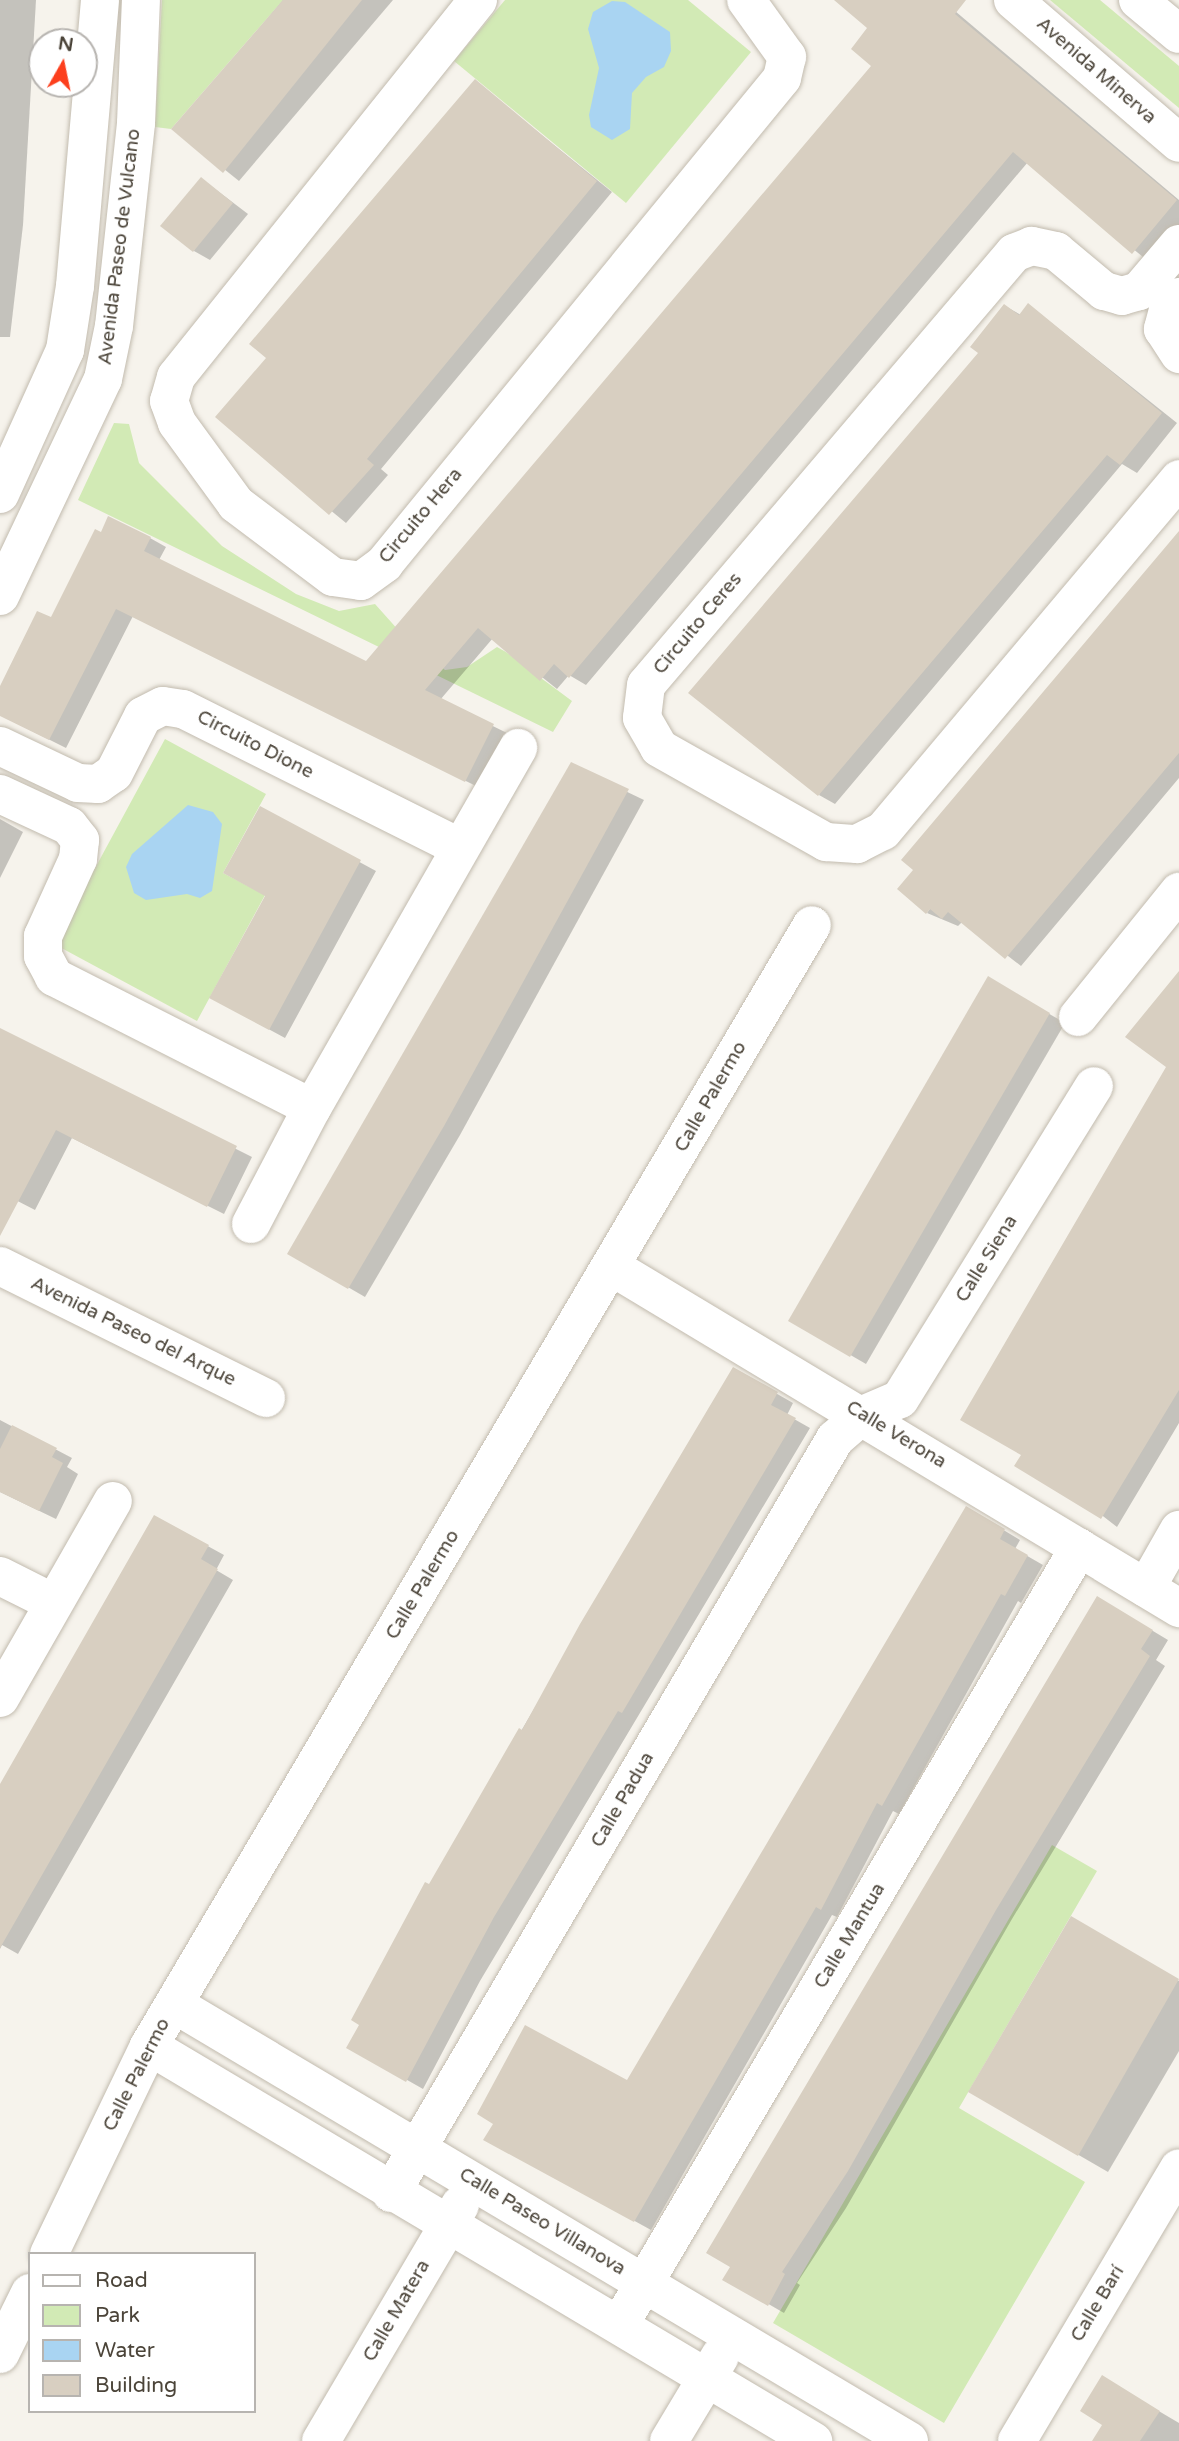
<!DOCTYPE html>
<meta charset="utf-8">
<style>
body{margin:0}
#map{position:relative;width:1179px;height:2441px;overflow:hidden;background:#f6f3ec;font-family:"Varela Round",sans-serif}
div>[style]{position:absolute}
.green>*{inset:0;background:#d2eab5}
.water>*{inset:0;background:#a9d4f2}
.shadow>*{inset:0;background:#0003}
.building>*{inset:0;background:#d8cfc1}
.roads{filter:drop-shadow(0 0 2px #c2bbae) drop-shadow(0 0 2px #c2bbae)}
.minor>*{height:38px;margin:-19px;padding:0 19px;transform-origin:19px;border-radius:19px;background:#fff}
span{translate:-50% -50%;white-space:nowrap;text-align:center;line-height:1.15;-webkit-text-stroke:6px #fff;paint-order:stroke}
.street-label{font-size:19px;color:#4b4439}
.legend{position:absolute;left:28px;top:2252px;width:228px;height:161px;box-sizing:border-box;background:#fff;border:2px solid #b7b4b0;margin:0;padding:9px 12px;list-style:none;font-size:21px;color:#4b4439}
.legend li{display:flex;align-items:center;gap:14px;height:35px}
.legend b{width:35px;border:2px solid #b7b4b0}
.north{position:absolute;left:28px;top:28px;width:70px;height:70px;box-sizing:border-box;background:#fff;border:2px solid #b7b4b0;border-radius:50%;rotate:9deg;font-size:19px;font-weight:700;line-height:28px;text-align:center;color:#4b4439}
.north::after{content:'';display:block;margin:auto;width:24px;height:32px;background:#fc3f1d;clip-path:polygon(50% 0,100% 100%,50% 72%,0 100%)}
</style>
<div id="map">
<div class="green">
<i style="clip-path:polygon(162px 0,283px 0,171px 129px,155px 127px)"></i>
<i style="clip-path:polygon(505px 0,688px 0,751px 52px,626px 203px,454px 61px)"></i>
<i style="clip-path:polygon(1050px 0,1100px 0,1179px 66px,1179px 108px)"></i>
<i style="clip-path:polygon(114px 423px,129px 424px,139px 463px,222px 546px,296px 594px,339px 611px,375px 604px,400px 632px,445px 670px,467px 667px,497px 647px,506px 652px,572px 701px,553px 732px,78px 500px)"></i>
<i style="clip-path:polygon(165px 739px,266px 794px,223px 873px,265px 895px,197px 1021px,54px 944px)"></i>
<i style="clip-path:polygon(1052px 1845px,1097px 1871px,959px 2108px,1085px 2182px,944px 2423px,773px 2323px)"></i>
</div>
<div class="water">
<i style="clip-path:polygon(612px 1px,625px 2px,670px 32px,671px 51px,664px 67px,646px 77px,632px 93px,630px 129px,612px 140px,591px 127px,589px 115px,599px 68px,588px 29px,593px 12px)"></i>
<i style="clip-path:polygon(188px 805px,213px 812px,222px 824px,212px 891px,200px 898px,187px 894px,146px 900px,134px 893px,126px 867px,132px 854px)"></i>
</div>
<div class="shadow">
<i style="clip-path:polygon(0 0,36px 0,23px 225px,10px 337px,0 337px)"></i>
<i style="clip-path:polygon(283px 0,393px 0,239px 181px,174px 129px)"></i>
<i style="clip-path:polygon(836px 0,942px 0,1179px 200px,1179px 225px,1149px 262px,1028px 162px,586px 685px,569px 675px,557px 689px,493px 638px,440px 700px,509px 734px,482px 789px,133px 616px,66px 748px,0 715px,0 690px,52px 619px,150px 538px,166px 547px,159px 560px,366px 663px,873px 65px,870px 28px)"></i>
<i style="clip-path:polygon(475px 81px,612px 192px,381px 469px,388px 475px,346px 523px,217px 417px,269px 358px)"></i>
<i style="clip-path:polygon(202px 179px,248px 214px,210px 260px,194px 251px)"></i>
<i style="clip-path:polygon(1029px 305px,1177px 423px,1137px 473px,1122px 464px,835px 804px,819px 795px,981px 352px,1005px 306px,1021px 315px)"></i>
<i style="clip-path:polygon(1179px 534px,1179px 778px,1021px 966px,963px 921px,958px 926px,927px 913px)"></i>
<i style="clip-path:polygon(571px 765px,644px 800px,460px 1135px,365px 1297px,289px 1253px)"></i>
<i style="clip-path:polygon(260px 808px,376px 871px,285px 1038px,228px 1007px,267px 895px)"></i>
<i style="clip-path:polygon(0 819px,23px 832px,0 878px)"></i>
<i style="clip-path:polygon(1179px 976px,1179px 1423px,1117px 1527px,1023px 1454px,1168px 1067px)"></i>
<i style="clip-path:polygon(989px 979px,1065px 1023px,866px 1364px,790px 1320px)"></i>
<i style="clip-path:polygon(0 1030px,252px 1157px,224px 1214px,72px 1138px,35px 1210px,0 1192px)"></i>
<i style="clip-path:polygon(734px 1369px,793px 1403px,787px 1415px,810px 1428px,480px 1981px,423px 2089px,349px 2047px,430px 1886px)"></i>
<i style="clip-path:polygon(0 1420px,72px 1458px,67px 1467px,78px 1474px,56px 1519px,0 1492px)"></i>
<i style="clip-path:polygon(967px 1508px,1020px 1540px,1015px 1549px,1043px 1565px,1021px 1603px,1018px 1601px,899px 1814px,893px 1811px,837px 1917px,832px 1915px,651px 2230px,502px 2148px,627px 2082px)"></i>
<i style="clip-path:polygon(155px 1517px,224px 1555px,216px 1570px,233px 1580px,18px 1954px,2px 1945px,0 1949px,0 1786px)"></i>
<i style="clip-path:polygon(1098px 1598px,1168px 1640px,1156px 1660px,1165px 1666px,1012px 1919px,846px 2208px,797px 2283px,800px 2285px,784px 2313px,725px 2279px)"></i>
<i style="clip-path:polygon(1071px 1919px,1179px 1981px,1179px 2051px,1108px 2172px,970px 2092px)"></i>
<i style="clip-path:polygon(1118px 2387px,1179px 2423px,1179px 2441px,1111px 2441px)"></i>
</div>
<div class="building">
<i style="clip-path:polygon(283px 0,362px 0,223px 173px,171px 129px)"></i>
<i style="clip-path:polygon(834px 0,966px 0,955px 14px,1177px 200px,1132px 254px,1013px 152px,569px 678px,554px 664px,540px 681px,478px 628px,425px 690px,494px 724px,465px 782px,116px 609px,49px 740px,0 716px,0 686px,37px 611px,51px 617px,95px 529px,101px 532px,108px 516px,151px 537px,144px 551px,366px 661px,871px 66px,851px 49px,867px 28px)"></i>
<i style="clip-path:polygon(475px 79px,597px 181px,367px 459px,374px 465px,329px 515px,215px 417px,266px 358px,249px 344px)"></i>
<i style="clip-path:polygon(201px 177px,233px 203px,193px 252px,160px 226px)"></i>
<i style="clip-path:polygon(1028px 303px,1162px 413px,1120px 465px,1107px 455px,818px 796px,688px 693px,978px 353px,970px 347px,1004px 304px,1019px 315px)"></i>
<i style="clip-path:polygon(1179px 531px,1179px 753px,1005px 959px,948px 912px,942px 919px,930px 909px,926px 914px,897px 889px,913px 870px,901px 860px)"></i>
<i style="clip-path:polygon(571px 762px,629px 789px,444px 1126px,348px 1289px,287px 1254px)"></i>
<i style="clip-path:polygon(260px 806px,361px 860px,269px 1030px,209px 998px,265px 896px,223px 873px)"></i>
<i style="clip-path:polygon(1179px 971px,1179px 1390px,1101px 1519px,1014px 1466px,1021px 1455px,960px 1420px,1166px 1067px,1125px 1037px)"></i>
<i style="clip-path:polygon(988px 976px,1050px 1013px,850px 1357px,788px 1321px)"></i>
<i style="clip-path:polygon(0 1028px,237px 1146px,207px 1207px,56px 1130px,0 1236px)"></i>
<i style="clip-path:polygon(733px 1367px,778px 1392px,771px 1405px,796px 1418px,622px 1713px,618px 1711px,494px 1917px,406px 2082px,346px 2048px,359px 2025px,351px 2020px,425px 1882px,429px 1884px,519px 1728px,522px 1730px,580px 1624px)"></i>
<i style="clip-path:polygon(12px 1425px,57px 1448px,52px 1457px,63px 1463px,39px 1511px,0 1492px,0 1449px)"></i>
<i style="clip-path:polygon(966px 1506px,1005px 1529px,1000px 1539px,1028px 1555px,1005px 1596px,1001px 1594px,882px 1806px,877px 1803px,821px 1910px,816px 1907px,634px 2222px,483px 2140px,493px 2124px,477px 2114px,525px 2025px,627px 2080px)"></i>
<i style="clip-path:polygon(154px 1515px,209px 1545px,201px 1559px,218px 1569px,0 1948px,0 1784px)"></i>
<i style="clip-path:polygon(1097px 1596px,1153px 1630px,1141px 1649px,1150px 1656px,996px 1910px,848px 2171px,782px 2272px,785px 2274px,768px 2306px,722px 2280px,730px 2267px,706px 2253px)"></i>
<i style="clip-path:polygon(1071px 1916px,1179px 1979px,1078px 2156px,968px 2092px)"></i>
<i style="clip-path:polygon(1102px 2375px,1160px 2411px,1140px 2441px,1092px 2441px,1102px 2425px,1080px 2411px)"></i>
</div>
<div class="roads">
<div class="minor">
<i style="left:478px;top:0;width:483px;rotate:128.7deg"></i>
<i style="left:176px;top:377px;width:25px;rotate:106deg"></i>
<i style="left:169px;top:401px;width:23px;rotate:70deg"></i>
<i style="left:177px;top:423px;width:100px;rotate:53.9deg"></i>
<i style="left:236px;top:504px;width:121px;rotate:37deg"></i>
<i style="left:333px;top:577px;width:28px;rotate:8deg"></i>
<i style="left:361px;top:581px;width:29px;rotate:-36deg"></i>
<i style="left:384px;top:564px;width:628px;rotate:-50.68deg"></i>
<i style="left:782px;top:78px;width:22px;rotate:-77deg"></i>
<i style="left:787px;top:57px;width:70px;rotate:-125.7deg"></i>
<i style="left:1013px;top:0;width:219px;rotate:40.7deg"></i>
<i style="left:1138px;top:0;width:53px;rotate:39.7deg"></i>
<i style="left:1179px;top:244px;width:62px;rotate:130.4deg"></i>
<i style="left:1139px;top:291px;width:18px;rotate:164deg"></i>
<i style="left:1122px;top:296px;width:19px;rotate:-164deg"></i>
<i style="left:1104px;top:291px;width:62px;rotate:-140.2deg"></i>
<i style="left:1056px;top:251px;width:25px;rotate:-168deg"></i>
<i style="left:1032px;top:246px;width:19px;rotate:159deg"></i>
<i style="left:1014px;top:253px;width:567px;rotate:130.43deg"></i>
<i style="left:646px;top:685px;width:33px;rotate:97deg"></i>
<i style="left:642px;top:718px;width:34px;rotate:60deg"></i>
<i style="left:659px;top:748px;width:192px;rotate:29.4deg"></i>
<i style="left:826px;top:842px;width:31px;rotate:4deg"></i>
<i style="left:857px;top:844px;width:29px;rotate:-27deg"></i>
<i style="left:883px;top:831px;width:460px;rotate:-49.9deg"></i>
<i style="left:1179px;top:297px;width:17px;rotate:130deg"></i>
<i style="left:1168px;top:310px;width:20px;rotate:105deg"></i>
<i style="left:1163px;top:329px;width:30px;rotate:57deg"></i>
<i style="left:0;top:494px;width:158px;rotate:-65.7deg"></i>
<i style="left:65px;top:350px;width:65px;rotate:-81.1deg"></i>
<i style="left:75px;top:286px;width:287px;rotate:-85deg"></i>
<i style="left:0;top:596px;width:240px;rotate:-64.6deg"></i>
<i style="left:103px;top:379px;width:54px;rotate:-78.3deg"></i>
<i style="left:114px;top:326px;width:204px;rotate:-83.8deg"></i>
<i style="left:136px;top:123px;width:123px;rotate:-87.7deg"></i>
<i style="left:0;top:746px;width:86px;rotate:25.4deg"></i>
<i style="left:78px;top:783px;width:20px;rotate:3deg"></i>
<i style="left:98px;top:784px;width:19px;rotate:-35deg"></i>
<i style="left:114px;top:773px;width:64px;rotate:-63deg"></i>
<i style="left:143px;top:716px;width:22px;rotate:-27deg"></i>
<i style="left:163px;top:706px;width:20px;rotate:9deg"></i>
<i style="left:183px;top:709px;width:309px;rotate:26.6deg"></i>
<i style="left:0;top:794px;width:76px;rotate:24.9deg"></i>
<i style="left:69px;top:826px;width:18px;rotate:52deg"></i>
<i style="left:80px;top:840px;width:19px;rotate:96deg"></i>
<i style="left:78px;top:859px;width:85px;rotate:114.4deg"></i>
<i style="left:43px;top:936px;width:20px;rotate:90deg"></i>
<i style="left:43px;top:956px;width:24px;rotate:62deg"></i>
<i style="left:54px;top:977px;width:289px;rotate:26.9deg"></i>
<i style="left:1078px;top:1017px;width:161px;rotate:-51.1deg"></i>
<i style="left:251px;top:1224px;width:131px;rotate:-62.3deg"></i>
<i style="left:312px;top:1108px;width:415px;rotate:-60.2deg"></i>
<i style="left:0;top:1266px;width:297px;rotate:26.4deg"></i>
<i style="left:612px;top:1267px;width:662px;rotate:31.02deg"></i>
<i style="left:0;top:1576px;width:60px;rotate:26.6deg"></i>
<i style="left:1146px;top:1588px;width:67px;rotate:-60.4deg"></i>
<i style="left:0;top:1698px;width:227px;rotate:-60.2deg"></i>
<i style="left:174px;top:2004px;width:855px;rotate:30.73deg"></i>
<i style="left:149px;top:2046px;width:773px;rotate:30.75deg"></i>
<i style="left:391px;top:2193px;width:875px;rotate:-59.51deg"></i>
<i style="left:835px;top:1439px;width:37px;rotate:-41deg"></i>
<i style="left:863px;top:1415px;width:40px;rotate:-23.4deg"></i>
<i style="left:900px;top:1399px;width:368px;rotate:-58.2deg"></i>
<i style="left:49px;top:2254px;width:231px;rotate:-64.3deg"></i>
<i style="left:149px;top:2046px;width:1302px;rotate:-59.4deg"></i>
<i style="left:620px;top:2324px;width:902px;rotate:-59.4deg"></i>
<i style="left:0;top:2354px;width:68px;rotate:-63.8deg"></i>
<i style="left:321px;top:2441px;width:274px;rotate:-59.5deg"></i>
<i style="left:669px;top:2441px;width:99px;rotate:-59deg"></i>
<i style="left:1017px;top:2441px;width:317px;rotate:-59.3deg"></i>
</div>
</div>
<div class="street-label">
<span style="left:1096px;top:71px;rotate:41deg">Avenida Minerva</span>
<span style="left:120px;top:247px;rotate:-83deg">Avenida Paseo de Vulcano</span>
<span style="left:421px;top:516px;rotate:-50deg">Circuito Hera</span>
<span style="left:698px;top:624px;rotate:-50deg">Circuito Ceres</span>
<span style="left:255px;top:745px;rotate:27deg">Circuito Dione</span>
<span style="left:711px;top:1097px;rotate:-60deg">Calle Palermo</span>
<span style="left:987px;top:1259px;rotate:-58deg">Calle Siena</span>
<span style="left:133px;top:1332px;rotate:26deg">Avenida Paseo del Arque</span>
<span style="left:896px;top:1435px;rotate:31deg">Calle Verona</span>
<span style="left:423px;top:1585px;rotate:-59deg">Calle Palermo</span>
<span style="left:623px;top:1800px;rotate:-60deg">Calle Padua</span>
<span style="left:850px;top:1936px;rotate:-59deg">Calle Mantua</span>
<span style="left:137px;top:2075px;rotate:-63deg">Calle Palermo</span>
<span style="left:542px;top:2222px;rotate:31deg">Calle Paseo Villanova</span>
<span style="left:1098px;top:2304px;rotate:-59deg">Calle Barí</span>
<span style="left:397px;top:2311px;rotate:-60deg">Calle Matera</span>
</div>
<ul class="legend">
<li><b style="height:9px;background:#fff"></b>Road</li>
<li><b style="height:19px;background:#d2eab5"></b>Park</li>
<li><b style="height:19px;background:#a9d4f2"></b>Water</li>
<li><b style="height:19px;background:#d8cfc1"></b>Building</li>
</ul>
<div class="north">N</div>
</div>
